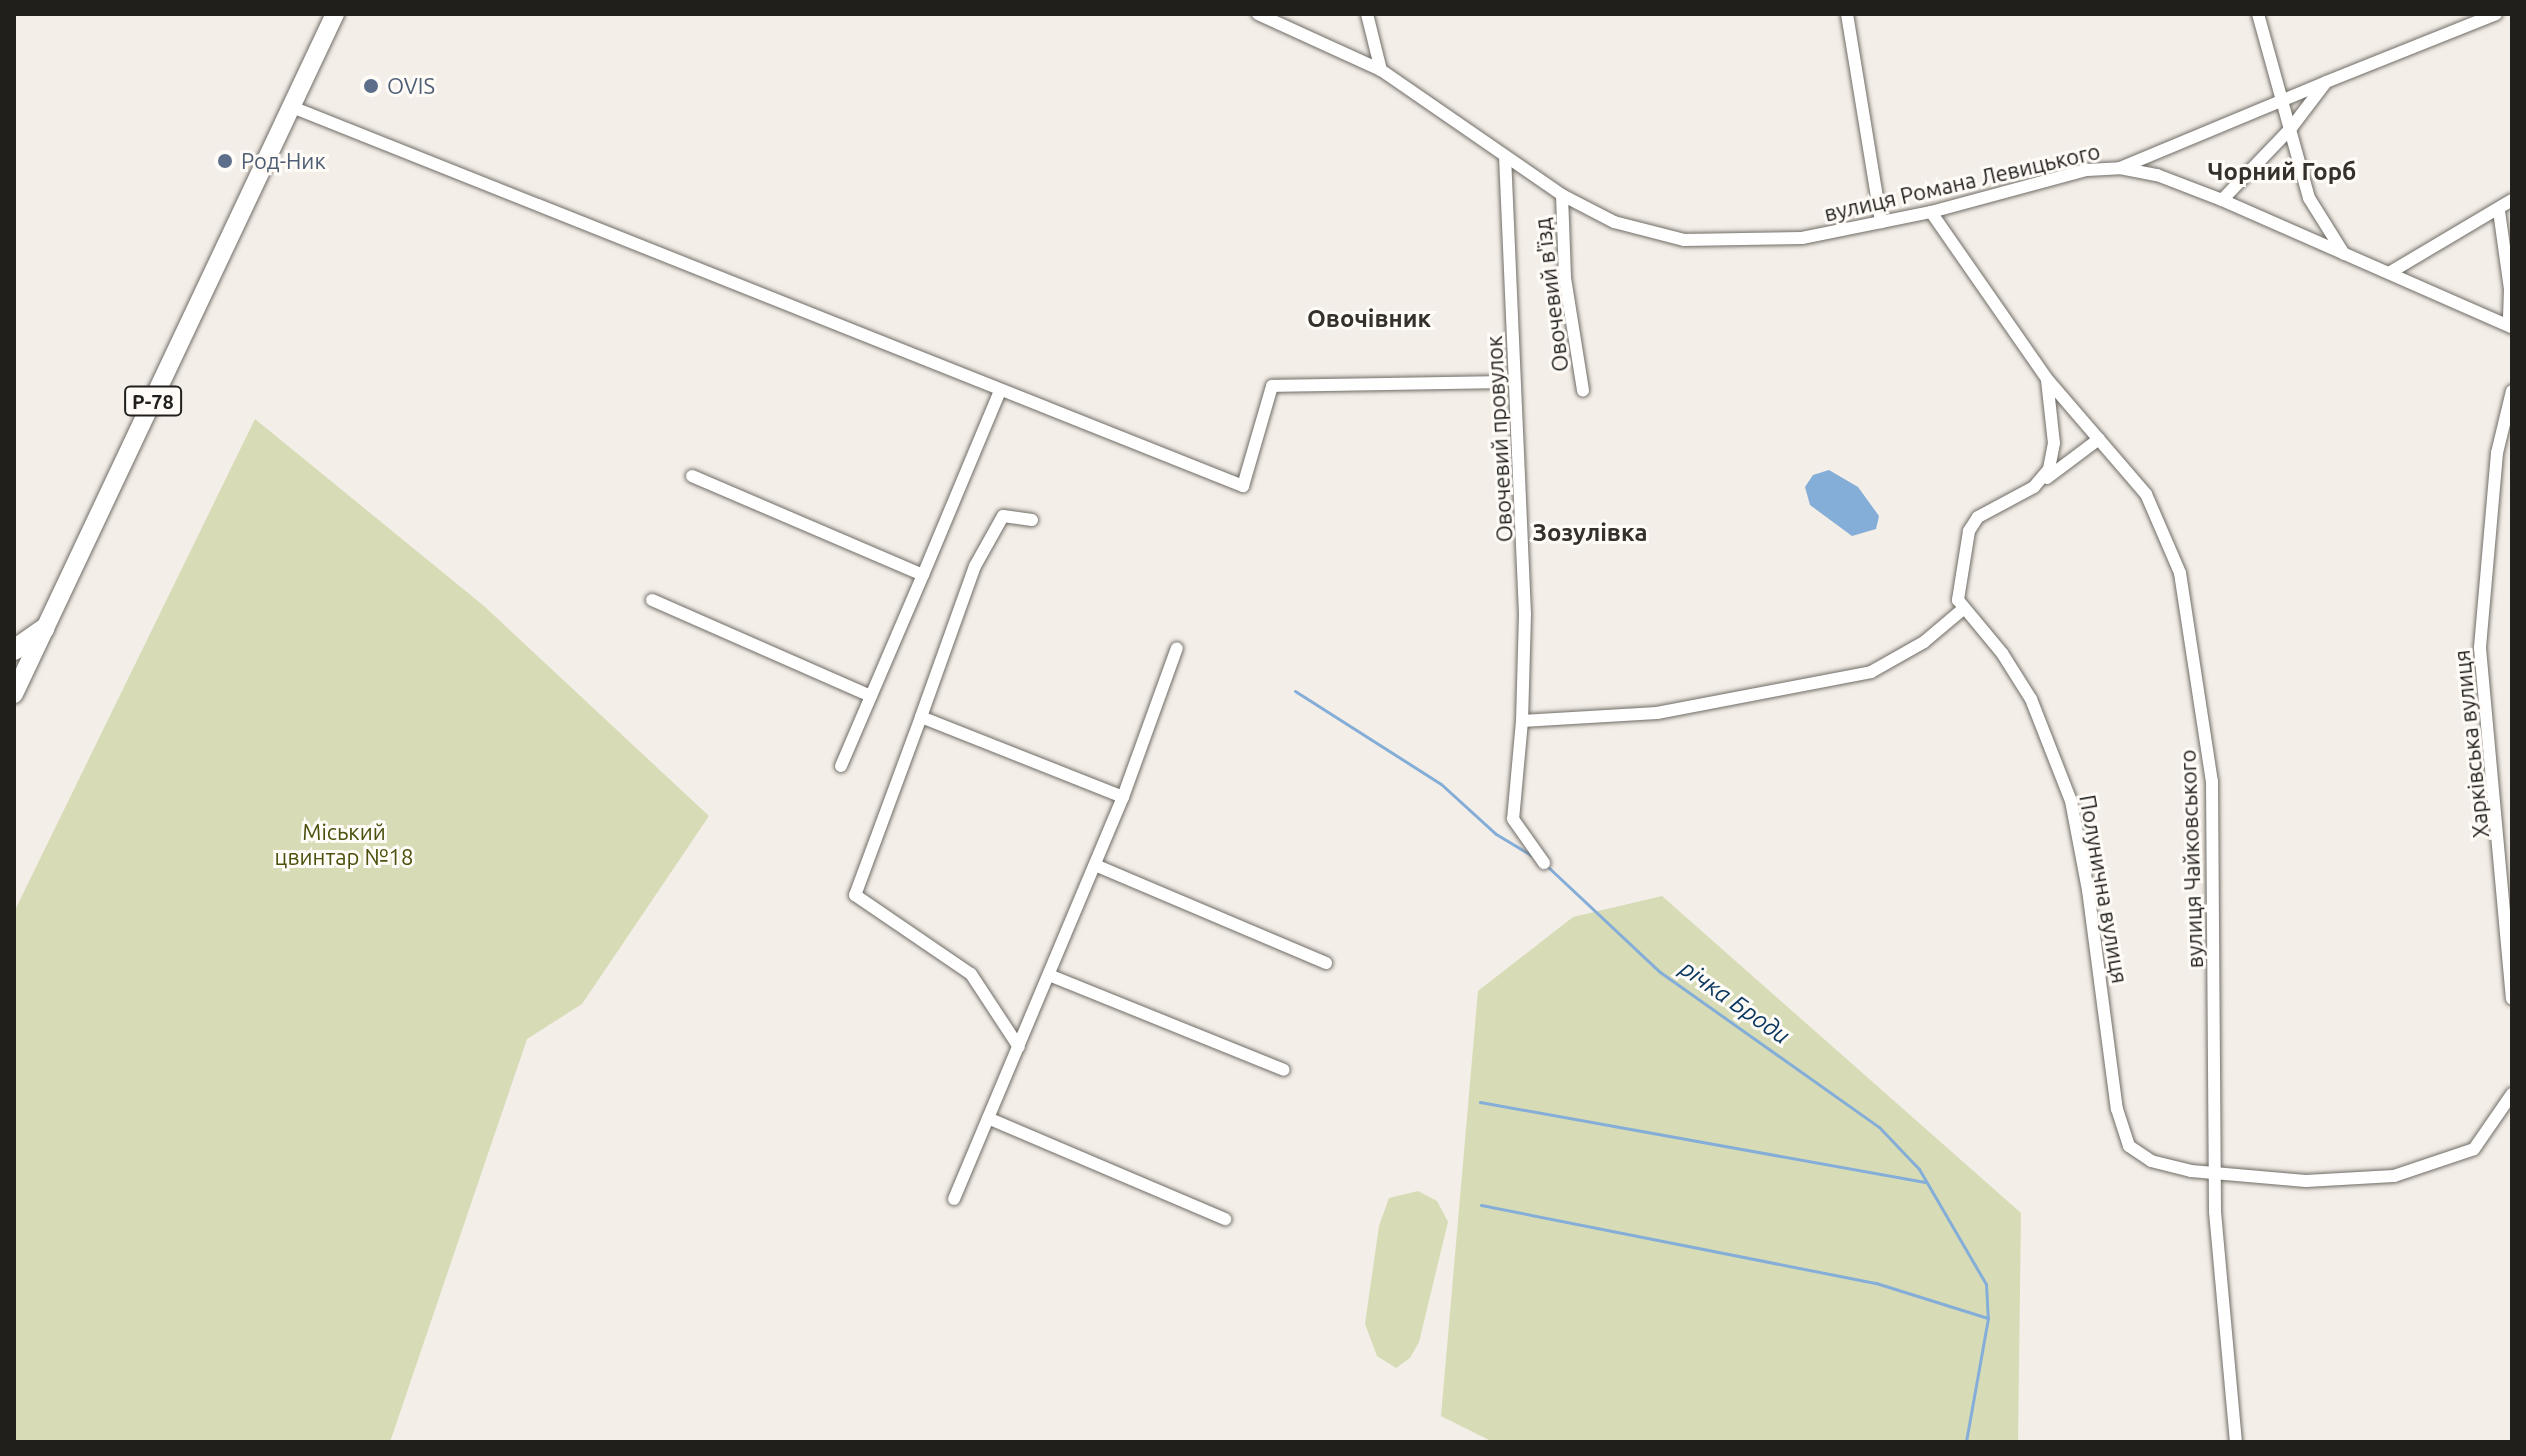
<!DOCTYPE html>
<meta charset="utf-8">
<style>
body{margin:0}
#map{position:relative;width:2526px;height:1456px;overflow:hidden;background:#f3eee7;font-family:Ubuntu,sans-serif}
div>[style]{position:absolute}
.green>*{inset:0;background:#d7dcb7}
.water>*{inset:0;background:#84add8}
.stream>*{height:3px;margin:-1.5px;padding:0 1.5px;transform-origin:1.5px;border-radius:1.5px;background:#84add8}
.roads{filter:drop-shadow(0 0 2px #706c66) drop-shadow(0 0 2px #706c66)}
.minor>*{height:12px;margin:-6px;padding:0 6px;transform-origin:6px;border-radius:6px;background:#fff}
.primary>*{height:18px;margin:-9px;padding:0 9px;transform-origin:9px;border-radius:9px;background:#fff}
.trunk>*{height:20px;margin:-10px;padding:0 10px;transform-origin:10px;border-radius:10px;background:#fff}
.dots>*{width:22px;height:22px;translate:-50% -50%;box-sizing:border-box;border:4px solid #fffbf7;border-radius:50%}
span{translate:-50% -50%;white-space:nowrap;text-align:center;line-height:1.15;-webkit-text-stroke:6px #fffbf7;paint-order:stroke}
.shield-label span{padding:2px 6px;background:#fffbf7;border:2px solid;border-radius:6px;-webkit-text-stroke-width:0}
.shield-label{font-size:20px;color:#201f1c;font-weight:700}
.service-label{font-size:22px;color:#4e5e75}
.left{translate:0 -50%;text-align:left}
.street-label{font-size:22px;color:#201f1c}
.park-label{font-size:22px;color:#4c500c}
.neighbourhood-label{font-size:24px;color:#34302b;font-weight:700}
.water-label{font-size:24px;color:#08365e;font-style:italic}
.frame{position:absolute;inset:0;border:16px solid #201f1c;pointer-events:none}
</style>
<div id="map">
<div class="green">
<i style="clip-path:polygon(255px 419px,484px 606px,709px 816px,582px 1004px,527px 1039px,390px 1442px,14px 1442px,14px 912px)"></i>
<i style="clip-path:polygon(1662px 896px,2021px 1213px,2018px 1442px,1493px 1442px,1441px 1416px,1478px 991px,1573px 917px)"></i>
<i style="clip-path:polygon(1418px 1191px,1437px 1201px,1448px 1222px,1419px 1342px,1410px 1358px,1396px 1368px,1377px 1356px,1365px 1324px,1379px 1226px,1389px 1198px)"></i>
</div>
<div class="water">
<i style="clip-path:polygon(1829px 470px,1858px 487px,1879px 516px,1876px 529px,1852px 536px,1810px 505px,1805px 487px,1813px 475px)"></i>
</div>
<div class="stream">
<i style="left:1295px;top:691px;width:173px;rotate:32.5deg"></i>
<i style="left:1441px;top:784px;width:74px;rotate:42.3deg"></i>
<i style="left:1496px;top:834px;width:41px;rotate:31deg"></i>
<i style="left:1547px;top:866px;width:155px;rotate:43.2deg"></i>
<i style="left:1660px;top:972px;width:268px;rotate:35.3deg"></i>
<i style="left:1879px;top:1127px;width:58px;rotate:46.4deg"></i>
<i style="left:1919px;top:1169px;width:133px;rotate:59.8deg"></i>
<i style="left:1986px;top:1284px;width:34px;rotate:87deg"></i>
<i style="left:1988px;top:1318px;width:126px;rotate:100.1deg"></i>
<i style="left:1480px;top:1102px;width:452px;rotate:10.2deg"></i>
<i style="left:1481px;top:1205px;width:403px;rotate:11.2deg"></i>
<i style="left:1876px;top:1283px;width:117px;rotate:17.4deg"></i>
</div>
<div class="roads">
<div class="minor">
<i style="left:1258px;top:14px;width:135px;rotate:24.5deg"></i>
<i style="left:1381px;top:70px;width:220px;rotate:34.6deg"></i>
<i style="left:1562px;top:195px;width:59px;rotate:27.4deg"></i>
<i style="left:1614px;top:222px;width:72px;rotate:14.4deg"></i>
<i style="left:1684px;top:240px;width:118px;rotate:-1deg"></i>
<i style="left:1802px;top:238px;width:132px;rotate:-11.4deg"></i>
<i style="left:1931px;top:212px;width:162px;rotate:-15.1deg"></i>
<i style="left:2087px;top:170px;width:33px;rotate:-3deg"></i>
<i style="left:2120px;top:168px;width:38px;rotate:11deg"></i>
<i style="left:2157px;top:175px;width:70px;rotate:21deg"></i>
<i style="left:2222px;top:200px;width:317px;rotate:23.7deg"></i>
<i style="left:1367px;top:14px;width:58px;rotate:76deg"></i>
<i style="left:1847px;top:14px;width:211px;rotate:80.7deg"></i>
<i style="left:2258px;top:14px;width:191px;rotate:74.5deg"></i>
<i style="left:2309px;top:198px;width:66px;rotate:58deg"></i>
<i style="left:292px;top:107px;width:1024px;rotate:21.73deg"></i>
<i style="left:1243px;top:486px;width:104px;rotate:-73.8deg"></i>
<i style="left:1272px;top:386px;width:228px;rotate:-1deg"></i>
<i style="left:1505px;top:156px;width:458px;rotate:87.5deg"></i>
<i style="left:1525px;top:614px;width:107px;rotate:91.6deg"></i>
<i style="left:1522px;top:721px;width:98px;rotate:95.2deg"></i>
<i style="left:1513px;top:819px;width:54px;rotate:54.8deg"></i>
<i style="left:2120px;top:168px;width:221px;rotate:-22.6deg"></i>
<i style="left:1562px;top:195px;width:83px;rotate:87.9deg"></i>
<i style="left:1565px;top:278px;width:114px;rotate:80.9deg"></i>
<i style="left:2222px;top:200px;width:100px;rotate:-46.2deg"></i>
<i style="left:2291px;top:128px;width:58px;rotate:-52.7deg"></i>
<i style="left:2326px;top:82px;width:183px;rotate:-21.8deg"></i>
<i style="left:2499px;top:211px;width:79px;rotate:82deg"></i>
<i style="left:2510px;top:289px;width:36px;rotate:92deg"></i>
<i style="left:1931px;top:212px;width:203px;rotate:55.2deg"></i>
<i style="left:2047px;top:379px;width:152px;rotate:49.3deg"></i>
<i style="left:2146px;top:494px;width:86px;rotate:66.7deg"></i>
<i style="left:2180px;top:573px;width:210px;rotate:81.3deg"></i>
<i style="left:2212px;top:781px;width:431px;rotate:89.6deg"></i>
<i style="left:2215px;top:1212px;width:231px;rotate:84.8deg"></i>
<i style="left:2389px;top:273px;width:143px;rotate:-30.7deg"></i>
<i style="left:2047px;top:380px;width:63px;rotate:83.7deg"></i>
<i style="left:2054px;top:443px;width:26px;rotate:101deg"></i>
<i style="left:2049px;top:469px;width:23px;rotate:130deg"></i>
<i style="left:2034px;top:487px;width:64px;rotate:151.8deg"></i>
<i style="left:1978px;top:517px;width:17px;rotate:123deg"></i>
<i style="left:1969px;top:531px;width:70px;rotate:99.1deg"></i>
<i style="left:1958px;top:600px;width:69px;rotate:50.3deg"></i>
<i style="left:2002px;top:653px;width:54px;rotate:57.8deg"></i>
<i style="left:2031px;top:699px;width:110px;rotate:68.6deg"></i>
<i style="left:2071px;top:801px;width:91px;rotate:79.2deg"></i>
<i style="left:2088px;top:890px;width:221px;rotate:82.5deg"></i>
<i style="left:2117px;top:1109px;width:39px;rotate:72deg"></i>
<i style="left:2129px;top:1146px;width:27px;rotate:34deg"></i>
<i style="left:2151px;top:1161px;width:41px;rotate:14deg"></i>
<i style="left:2191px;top:1171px;width:115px;rotate:5deg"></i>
<i style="left:2306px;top:1181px;width:88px;rotate:-3.3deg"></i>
<i style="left:2394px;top:1176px;width:84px;rotate:-18.6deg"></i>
<i style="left:2474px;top:1149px;width:67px;rotate:-55.4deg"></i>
<i style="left:2512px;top:391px;width:64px;rotate:103.6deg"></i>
<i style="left:2497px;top:453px;width:196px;rotate:95deg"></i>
<i style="left:2480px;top:648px;width:352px;rotate:84.8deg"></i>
<i style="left:692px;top:476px;width:251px;rotate:23.2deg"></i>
<i style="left:923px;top:575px;width:199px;rotate:-67.3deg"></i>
<i style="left:2047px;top:478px;width:65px;rotate:-36.9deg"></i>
<i style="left:1032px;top:520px;width:29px;rotate:-172deg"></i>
<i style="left:1003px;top:516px;width:57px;rotate:119.2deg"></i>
<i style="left:975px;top:566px;width:160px;rotate:109.7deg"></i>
<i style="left:921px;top:717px;width:217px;rotate:21.6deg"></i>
<i style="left:1123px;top:797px;width:158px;rotate:-70.1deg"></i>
<i style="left:652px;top:600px;width:239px;rotate:23.7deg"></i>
<i style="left:921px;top:717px;width:190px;rotate:110.3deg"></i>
<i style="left:855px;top:895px;width:140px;rotate:34.3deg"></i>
<i style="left:971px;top:974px;width:87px;rotate:56.7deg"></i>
<i style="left:1522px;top:721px;width:135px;rotate:-3.4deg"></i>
<i style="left:1657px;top:713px;width:218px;rotate:-10.8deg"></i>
<i style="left:1871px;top:672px;width:61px;rotate:-29.5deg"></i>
<i style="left:1924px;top:642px;width:51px;rotate:-40.2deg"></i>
<i style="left:841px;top:766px;width:208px;rotate:-66.8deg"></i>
<i style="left:1095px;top:865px;width:251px;rotate:23deg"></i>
<i style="left:1049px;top:975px;width:253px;rotate:22deg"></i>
<i style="left:988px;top:1118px;width:258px;rotate:23.1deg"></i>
<i style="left:954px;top:1199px;width:436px;rotate:-67.2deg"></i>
</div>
<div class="primary">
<i style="left:14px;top:694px;width:752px;rotate:-64.73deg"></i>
</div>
<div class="trunk">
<i style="left:14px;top:650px;width:37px;rotate:-35deg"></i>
</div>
</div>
<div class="dots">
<i style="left:371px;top:86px;background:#5c6f8a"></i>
<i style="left:225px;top:161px;background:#5c6f8a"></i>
</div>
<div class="shield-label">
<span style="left:153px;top:401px">Р-78</span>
</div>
<div class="service-label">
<span class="left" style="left:387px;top:86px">OVIS</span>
<span class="left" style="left:241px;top:161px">Род-Ник</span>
</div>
<div class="street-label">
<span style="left:1962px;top:182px;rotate:-13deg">вулиця Романа Левицького</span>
<span style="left:1551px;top:295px;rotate:-97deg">Овочевий в'їзд</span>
<span style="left:1499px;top:439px;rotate:-93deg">Овочевий провулок</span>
<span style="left:2471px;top:744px;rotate:-96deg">Харківська вулиця</span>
<span style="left:2191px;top:859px;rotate:-92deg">вулиця Чайковського</span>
<span style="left:2104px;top:889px;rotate:80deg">Полунична вулиця</span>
</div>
<div class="park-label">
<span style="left:344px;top:844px">Міський<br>цвинтар №18</span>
</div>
<div class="neighbourhood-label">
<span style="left:2282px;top:172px">Чорний Горб</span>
<span style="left:1369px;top:319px">Овочівник</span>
<span style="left:1590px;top:533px">Зозулівка</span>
</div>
<div class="water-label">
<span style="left:1735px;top:1002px;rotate:35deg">річка Броди</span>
</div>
<div class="frame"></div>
</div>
